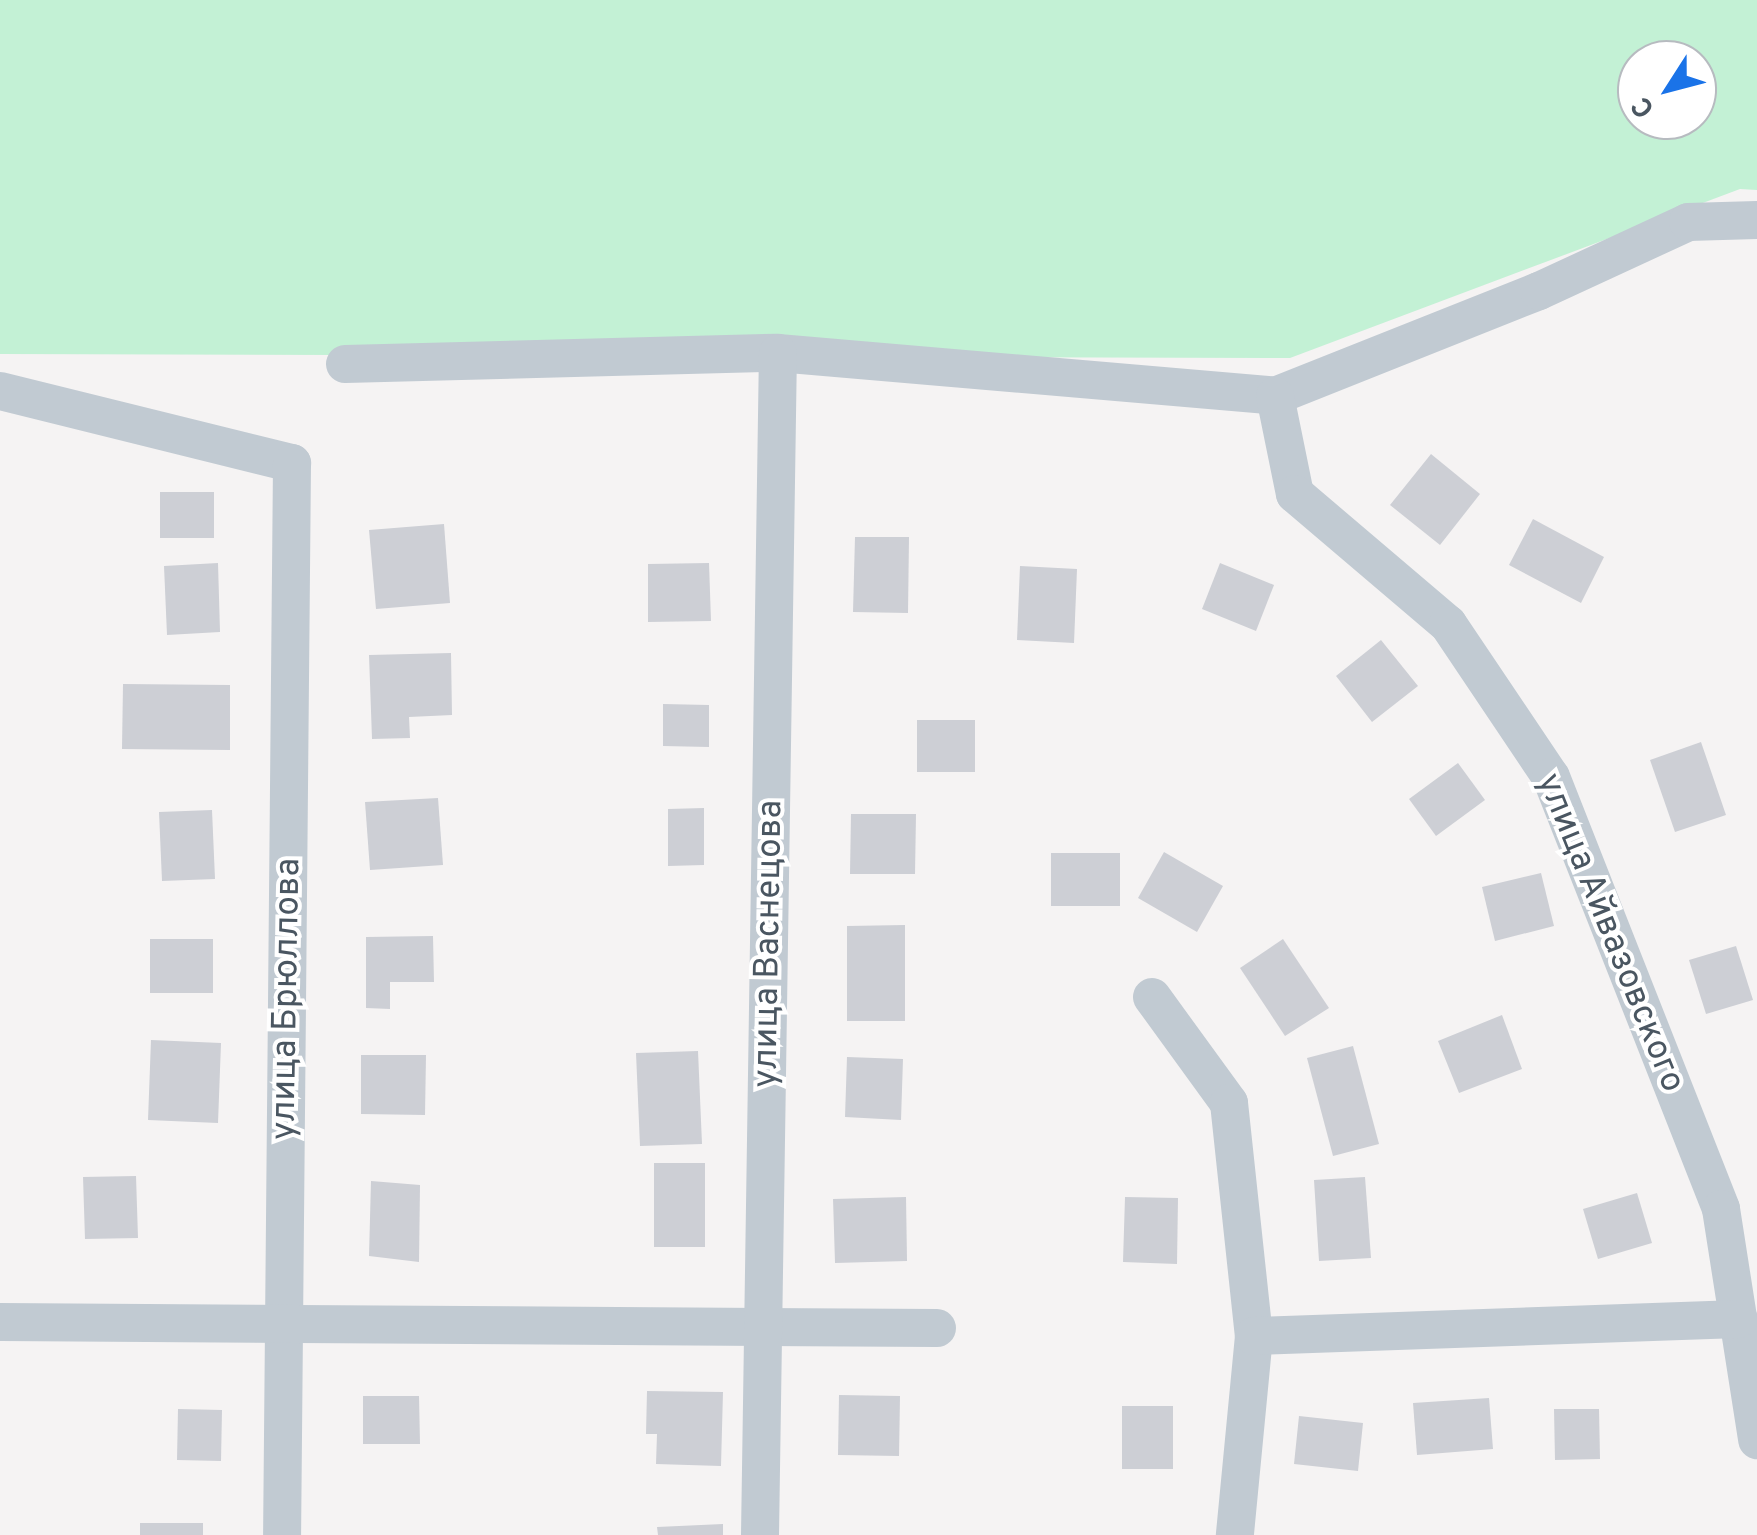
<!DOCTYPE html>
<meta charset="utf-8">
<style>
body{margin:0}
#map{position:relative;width:1757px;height:1535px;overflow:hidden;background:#f5f3f3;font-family:Overpass,sans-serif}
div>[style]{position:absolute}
.green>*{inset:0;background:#c3f1d5}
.building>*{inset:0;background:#cdcfd5}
.street>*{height:38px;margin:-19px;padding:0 19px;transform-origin:19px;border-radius:19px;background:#c1cad2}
span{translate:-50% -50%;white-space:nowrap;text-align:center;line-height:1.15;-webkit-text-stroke:8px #fff;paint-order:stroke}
.street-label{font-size:35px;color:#4a5661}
.north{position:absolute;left:1617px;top:40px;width:100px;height:100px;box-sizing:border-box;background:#fff;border:2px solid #b7bbc0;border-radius:50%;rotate:234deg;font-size:28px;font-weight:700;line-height:40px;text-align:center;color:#4a5661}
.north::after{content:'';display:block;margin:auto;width:35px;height:45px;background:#1a73e8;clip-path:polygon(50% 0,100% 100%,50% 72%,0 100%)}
</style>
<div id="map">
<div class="green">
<i style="clip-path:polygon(evenodd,0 0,1757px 0,1757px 190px,1740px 189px,1290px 358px,0 354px,0 0,1637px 60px,1697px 60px,1697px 120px,1637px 120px,1637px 60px)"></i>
</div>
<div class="building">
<i style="clip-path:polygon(1431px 454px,1480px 494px,1440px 545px,1390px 505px)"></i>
<i style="clip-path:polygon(160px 492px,214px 492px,214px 538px,160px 538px)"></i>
<i style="clip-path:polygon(1533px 519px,1604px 557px,1581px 603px,1509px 565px)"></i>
<i style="clip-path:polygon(444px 524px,450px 603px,376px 609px,369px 530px)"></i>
<i style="clip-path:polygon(855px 537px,909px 537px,908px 613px,853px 612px)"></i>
<i style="clip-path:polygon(218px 563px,220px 632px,167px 635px,164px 566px)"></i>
<i style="clip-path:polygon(709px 563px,711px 621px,648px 622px,648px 564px)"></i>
<i style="clip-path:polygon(1220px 563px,1274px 585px,1256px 631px,1202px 609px)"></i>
<i style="clip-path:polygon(1020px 566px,1077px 569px,1074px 643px,1017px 640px)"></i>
<i style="clip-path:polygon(1381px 640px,1418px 686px,1372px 722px,1336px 676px)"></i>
<i style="clip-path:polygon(451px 653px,452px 715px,409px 717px,410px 738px,372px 739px,369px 655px)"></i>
<i style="clip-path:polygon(123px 684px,230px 685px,230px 750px,122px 749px)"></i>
<i style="clip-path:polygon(663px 704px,709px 705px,709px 747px,663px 746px)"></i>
<i style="clip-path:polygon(917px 720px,975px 720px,975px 772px,917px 772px)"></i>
<i style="clip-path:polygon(1701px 742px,1726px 815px,1675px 832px,1650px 760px)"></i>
<i style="clip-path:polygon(1458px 763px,1485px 800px,1436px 836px,1409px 799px)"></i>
<i style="clip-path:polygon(438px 798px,443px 865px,370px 870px,365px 802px)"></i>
<i style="clip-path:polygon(704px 808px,704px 865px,668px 866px,668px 809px)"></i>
<i style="clip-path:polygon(212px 810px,215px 879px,162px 881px,159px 812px)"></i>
<i style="clip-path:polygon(851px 814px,916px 814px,915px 874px,850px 874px)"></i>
<i style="clip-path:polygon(1164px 852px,1223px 886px,1197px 932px,1138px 898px)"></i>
<i style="clip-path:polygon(1051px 853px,1120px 853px,1120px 906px,1051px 906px)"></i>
<i style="clip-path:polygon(1541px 873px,1554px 926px,1495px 941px,1482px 887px)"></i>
<i style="clip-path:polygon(905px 925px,905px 1021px,847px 1021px,847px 926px)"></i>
<i style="clip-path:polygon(433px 936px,434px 982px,390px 982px,390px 1009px,366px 1008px,366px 937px)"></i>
<i style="clip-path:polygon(150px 939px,213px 939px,213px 993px,150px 993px)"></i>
<i style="clip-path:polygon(1283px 939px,1329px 1008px,1285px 1036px,1240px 968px)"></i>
<i style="clip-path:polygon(1736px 946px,1753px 1000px,1706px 1014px,1689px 960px)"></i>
<i style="clip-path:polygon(1502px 1015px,1522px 1069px,1459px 1093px,1438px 1041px)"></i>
<i style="clip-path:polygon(151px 1040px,221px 1043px,218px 1123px,148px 1120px)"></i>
<i style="clip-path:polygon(1353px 1046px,1379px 1144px,1333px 1156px,1307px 1058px)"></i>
<i style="clip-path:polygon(698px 1051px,702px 1144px,640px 1146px,636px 1053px)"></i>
<i style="clip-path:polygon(361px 1055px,426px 1055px,425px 1115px,361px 1114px)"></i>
<i style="clip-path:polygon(847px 1057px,903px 1059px,901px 1120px,845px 1117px)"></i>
<i style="clip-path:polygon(654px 1163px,705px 1163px,705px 1247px,654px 1247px)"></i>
<i style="clip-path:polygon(136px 1176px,138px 1238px,85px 1239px,83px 1177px)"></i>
<i style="clip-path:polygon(1365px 1177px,1371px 1258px,1319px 1261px,1314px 1180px)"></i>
<i style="clip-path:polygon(371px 1181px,420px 1185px,419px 1262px,369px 1256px)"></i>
<i style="clip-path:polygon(1637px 1193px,1652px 1243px,1598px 1259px,1583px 1209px)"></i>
<i style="clip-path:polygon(906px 1197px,907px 1261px,835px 1263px,833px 1199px)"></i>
<i style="clip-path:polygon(1125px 1197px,1178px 1198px,1177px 1264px,1123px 1262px)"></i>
<i style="clip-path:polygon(647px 1391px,723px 1392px,721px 1466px,656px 1464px,657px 1434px,646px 1434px)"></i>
<i style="clip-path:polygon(839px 1395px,900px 1396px,899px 1456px,838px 1455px)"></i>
<i style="clip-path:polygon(363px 1396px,419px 1396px,420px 1444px,363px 1444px)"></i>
<i style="clip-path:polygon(1489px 1398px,1493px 1449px,1417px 1455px,1413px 1403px)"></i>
<i style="clip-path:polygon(1122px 1406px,1173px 1406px,1173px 1469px,1122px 1469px)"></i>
<i style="clip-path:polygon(178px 1409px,222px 1410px,221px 1461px,177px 1460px)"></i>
<i style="clip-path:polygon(1554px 1409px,1599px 1409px,1600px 1459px,1555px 1460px)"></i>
<i style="clip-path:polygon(1299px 1416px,1363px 1423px,1358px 1471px,1294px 1464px)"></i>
<i style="clip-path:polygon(140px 1523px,203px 1523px,203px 1535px,140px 1535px)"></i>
<i style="clip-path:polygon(723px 1524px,723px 1535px,658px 1535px,657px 1527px)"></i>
</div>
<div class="street">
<i style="left:345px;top:364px;width:433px;rotate:-1.5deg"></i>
<i style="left:778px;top:353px;width:499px;rotate:4.9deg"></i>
<i style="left:1275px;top:396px;width:284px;rotate:-21.7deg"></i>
<i style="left:1539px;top:291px;width:164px;rotate:-24.8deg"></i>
<i style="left:1688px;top:222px;width:69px;rotate:-1.7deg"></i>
<i style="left:0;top:391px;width:301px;rotate:13.9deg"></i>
<i style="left:292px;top:463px;width:1072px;rotate:90.53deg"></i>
<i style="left:1275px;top:396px;width:100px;rotate:78.5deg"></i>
<i style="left:1295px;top:494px;width:201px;rotate:40.4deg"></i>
<i style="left:1448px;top:624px;width:184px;rotate:56.1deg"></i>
<i style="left:1551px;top:777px;width:464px;rotate:68.5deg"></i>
<i style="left:1721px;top:1209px;width:234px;rotate:81.1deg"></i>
<i style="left:1152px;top:997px;width:131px;rotate:54deg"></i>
<i style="left:1229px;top:1103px;width:234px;rotate:83.9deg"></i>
<i style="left:1254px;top:1336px;width:200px;rotate:95.5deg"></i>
<i style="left:0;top:1322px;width:937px;rotate:0.37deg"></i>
<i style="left:1254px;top:1336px;width:485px;rotate:-2deg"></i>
<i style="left:760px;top:1535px;width:1182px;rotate:-89.13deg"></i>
</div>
<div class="street-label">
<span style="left:1610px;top:933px;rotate:68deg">улица Айвазовского</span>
<span style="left:769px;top:944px;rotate:-89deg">улица Васнецова</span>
<span style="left:287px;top:999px;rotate:-89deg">улица Брюллова</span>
</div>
<div class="north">С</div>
</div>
